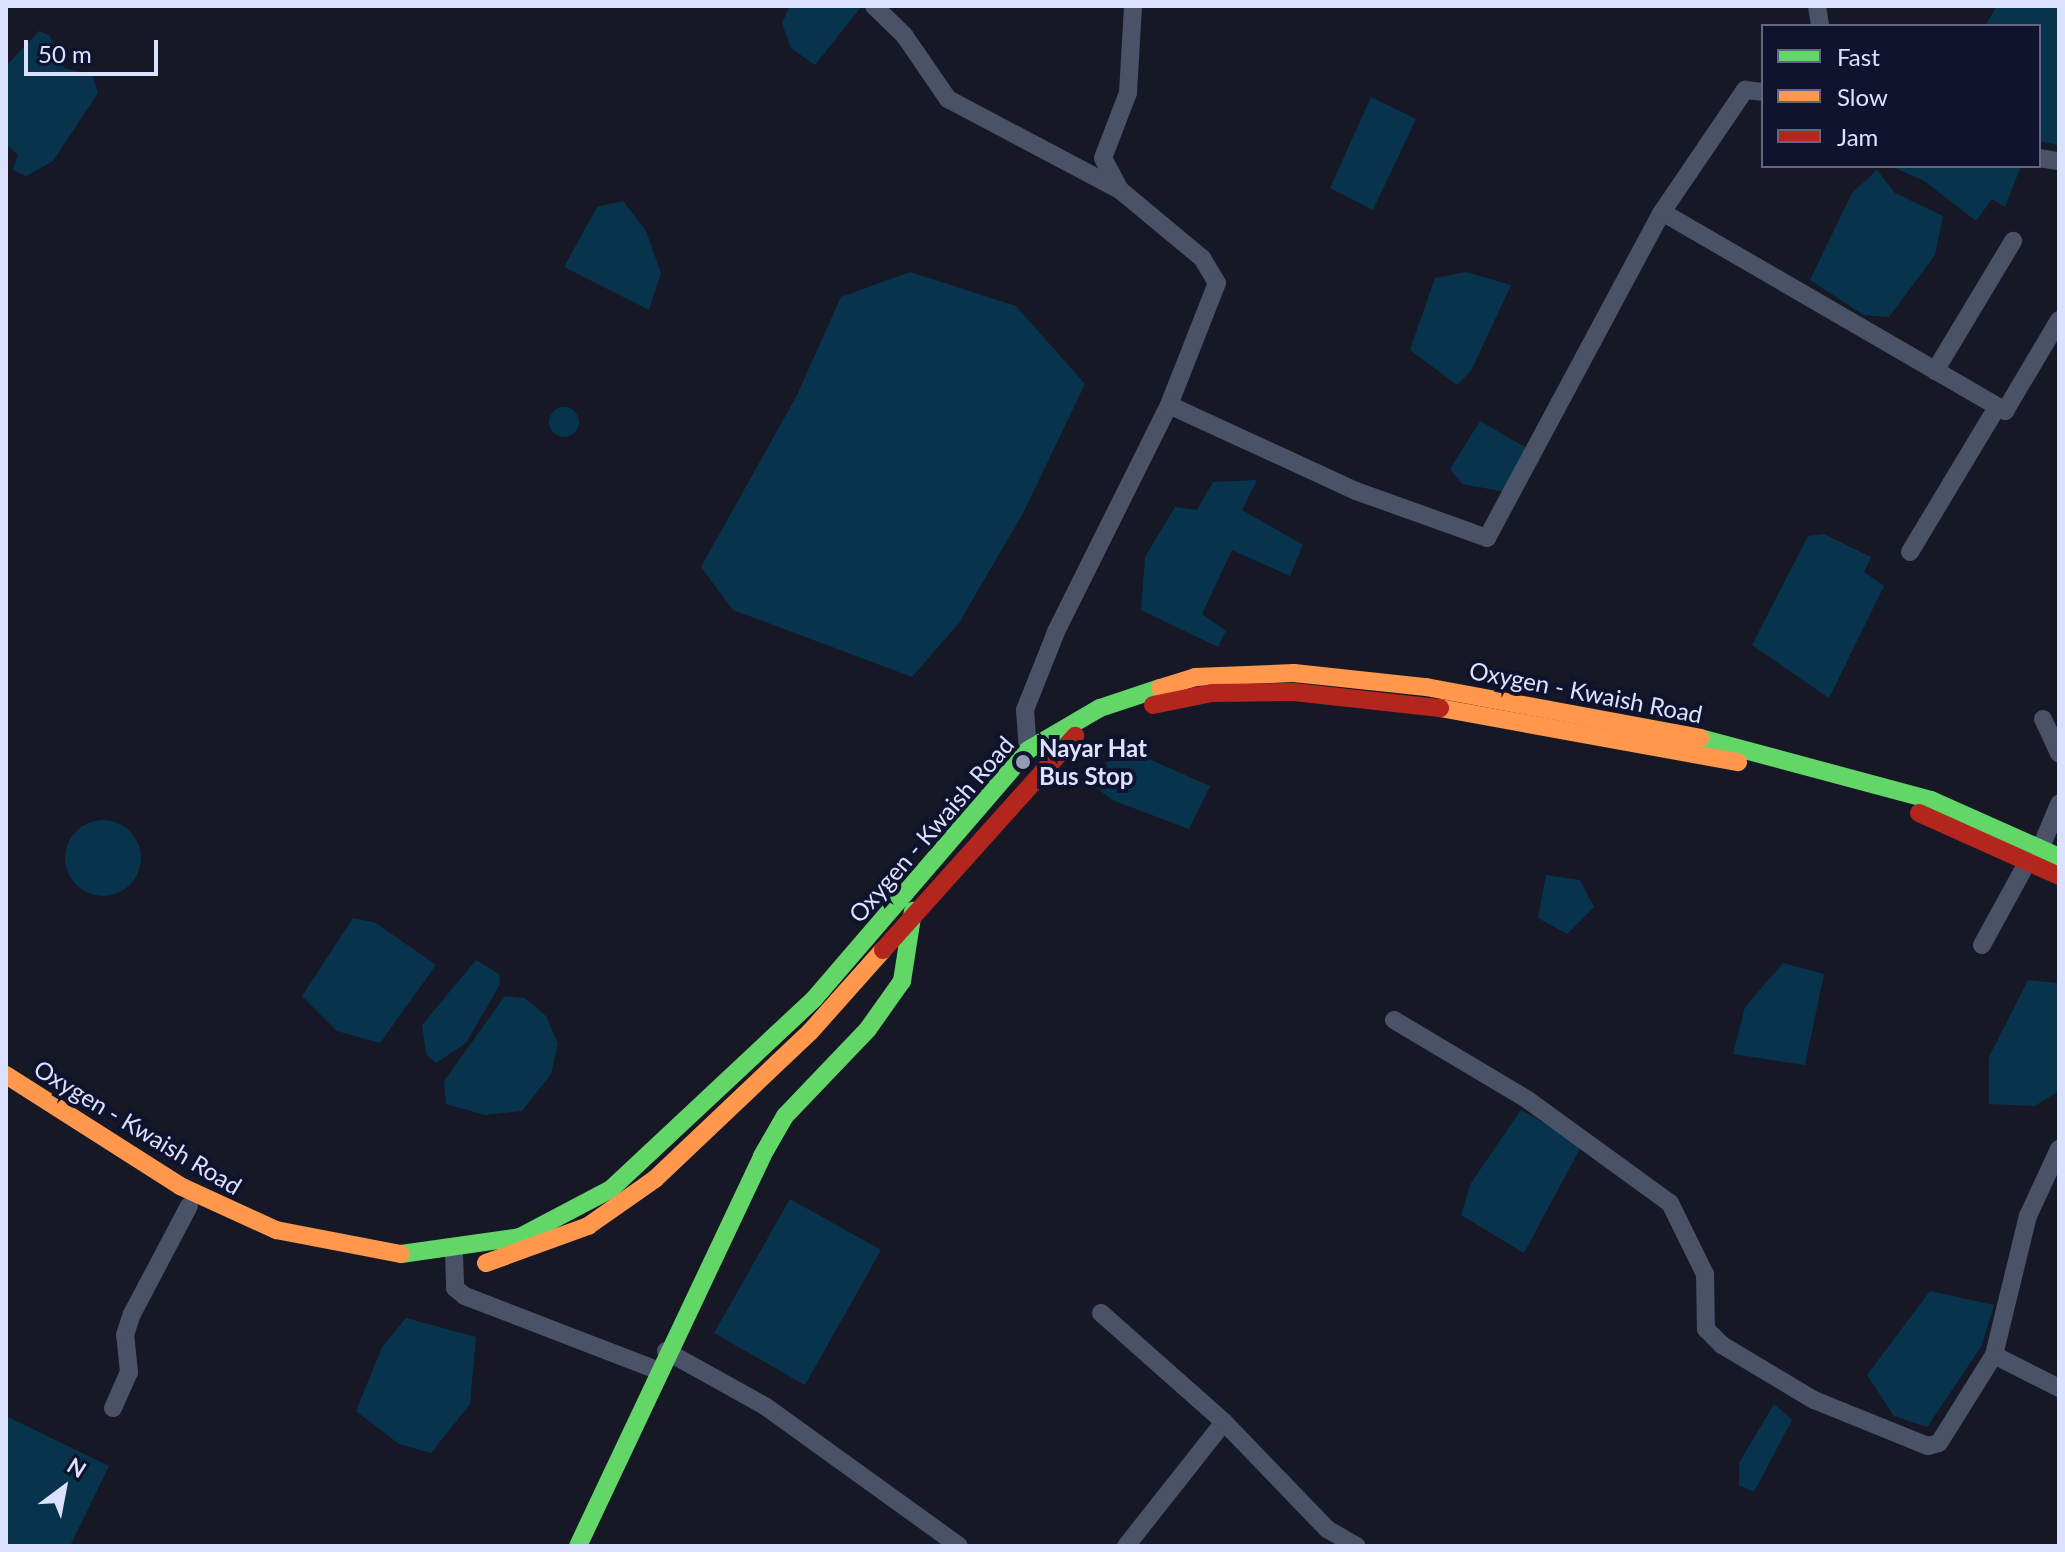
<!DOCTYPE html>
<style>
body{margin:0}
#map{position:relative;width:2065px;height:1552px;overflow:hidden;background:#161826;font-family:Lato,sans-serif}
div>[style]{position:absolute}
.water>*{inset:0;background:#07344c}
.round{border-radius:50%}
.street>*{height:18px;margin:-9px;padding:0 9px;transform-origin:9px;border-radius:9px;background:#4a5267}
.fast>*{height:18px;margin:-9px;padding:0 9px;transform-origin:9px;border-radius:9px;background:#63d668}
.slow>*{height:18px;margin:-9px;padding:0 9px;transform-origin:9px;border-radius:9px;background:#ff974d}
.jam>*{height:18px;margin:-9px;padding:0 9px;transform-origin:9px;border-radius:9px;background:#b3261e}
.dots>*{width:22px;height:22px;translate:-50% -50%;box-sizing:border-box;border:4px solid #0f132d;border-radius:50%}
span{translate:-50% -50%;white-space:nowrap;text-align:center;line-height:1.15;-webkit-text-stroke:8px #0f132d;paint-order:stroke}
.street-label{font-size:24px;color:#dbe2ff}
.poi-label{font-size:24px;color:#dbe2ff;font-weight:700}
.left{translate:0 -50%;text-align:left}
.frame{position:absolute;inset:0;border:8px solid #dbe2ff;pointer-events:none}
.legend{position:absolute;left:1761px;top:24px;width:280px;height:144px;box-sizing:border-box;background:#0f132d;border:2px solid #616681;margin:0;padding:10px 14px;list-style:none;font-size:24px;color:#dbe2ff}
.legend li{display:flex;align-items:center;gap:16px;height:40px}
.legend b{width:40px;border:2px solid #616681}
.north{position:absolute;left:24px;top:1448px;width:80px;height:80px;-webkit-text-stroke:6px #0f132d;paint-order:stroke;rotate:32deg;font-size:22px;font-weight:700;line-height:32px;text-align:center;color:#dbe2ff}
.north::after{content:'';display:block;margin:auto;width:28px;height:36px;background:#dbe2ff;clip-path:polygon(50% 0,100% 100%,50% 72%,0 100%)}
.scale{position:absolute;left:24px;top:40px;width:134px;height:36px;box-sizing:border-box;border:4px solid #dbe2ff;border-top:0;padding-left:10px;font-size:24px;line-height:28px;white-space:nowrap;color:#dbe2ff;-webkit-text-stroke:6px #0f132d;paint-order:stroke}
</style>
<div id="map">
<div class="water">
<i style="clip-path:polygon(790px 6px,859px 6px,861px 7px,815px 65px,791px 48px,782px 23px)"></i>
<i style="clip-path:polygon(1997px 6px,2059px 6px,2059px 145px,2039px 141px,2039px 26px,1985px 26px)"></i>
<i style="clip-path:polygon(39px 31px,50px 36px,64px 68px,92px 75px,98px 93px,53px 161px,26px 176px,13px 170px,18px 155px,6px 144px,6px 66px)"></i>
<i style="clip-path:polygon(1371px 97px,1416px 119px,1373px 210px,1330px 188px)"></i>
<i style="clip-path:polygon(1890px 166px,2021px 166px,2005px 207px,1992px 199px,1976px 221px,1923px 180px)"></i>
<i style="clip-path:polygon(1877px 170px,1895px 193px,1943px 216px,1935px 255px,1889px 317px,1864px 315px,1810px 280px,1852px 193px)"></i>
<i style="clip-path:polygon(623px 201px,646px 231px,661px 273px,649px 310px,564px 267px,597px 207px)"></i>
<i style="clip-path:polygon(910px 272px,1016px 306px,1085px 384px,1023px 513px,959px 623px,912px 677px,733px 610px,701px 567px,796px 397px,841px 297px)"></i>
<i style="clip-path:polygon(1466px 272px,1511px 285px,1471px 371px,1457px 385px,1410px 350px,1435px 278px)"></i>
<i class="round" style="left:549px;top:407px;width:30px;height:30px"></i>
<i style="clip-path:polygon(1480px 421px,1530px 450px,1506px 492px,1462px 484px,1450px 469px)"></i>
<i style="clip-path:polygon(1257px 480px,1242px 510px,1303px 545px,1290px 576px,1232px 550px,1202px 614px,1226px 631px,1218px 647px,1141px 610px,1145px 557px,1175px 507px,1197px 510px,1213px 482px)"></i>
<i style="clip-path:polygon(1824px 534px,1871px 557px,1864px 572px,1884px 586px,1829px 698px,1752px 645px,1808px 536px)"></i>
<i style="clip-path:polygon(1126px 749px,1210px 786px,1189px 829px,1112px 800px,1084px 778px)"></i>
<i class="round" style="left:65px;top:820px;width:76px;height:76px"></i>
<i style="clip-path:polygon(1546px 875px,1580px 880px,1594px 907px,1567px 934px,1538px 918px)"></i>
<i style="clip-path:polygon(353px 918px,376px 923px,436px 965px,380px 1043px,337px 1031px,302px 996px)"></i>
<i style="clip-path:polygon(476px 960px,499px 974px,500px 984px,466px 1043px,436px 1063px,426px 1054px,422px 1025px)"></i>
<i style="clip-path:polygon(1783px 963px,1824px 974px,1805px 1065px,1733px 1054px,1745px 1007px)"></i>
<i style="clip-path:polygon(2028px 980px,2059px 983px,2059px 1091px,2035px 1106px,1989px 1104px,1989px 1057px)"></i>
<i style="clip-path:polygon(505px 996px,525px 998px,546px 1016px,558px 1044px,551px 1074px,522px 1111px,485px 1115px,446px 1104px,444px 1081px)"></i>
<i style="clip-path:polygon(1521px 1110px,1582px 1145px,1524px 1253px,1461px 1215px,1471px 1183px)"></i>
<i style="clip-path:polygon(790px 1199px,881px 1250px,805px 1385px,714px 1333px)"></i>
<i style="clip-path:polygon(1930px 1291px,1994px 1305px,1981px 1347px,1927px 1427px,1894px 1416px,1867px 1375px)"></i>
<i style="clip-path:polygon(406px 1318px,476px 1337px,470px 1404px,431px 1453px,399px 1444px,356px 1411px,382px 1347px)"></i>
<i style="clip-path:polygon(1774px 1404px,1792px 1420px,1754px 1492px,1739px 1485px,1739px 1463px)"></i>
<i style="clip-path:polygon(6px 1416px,109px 1466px,70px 1546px,6px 1546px)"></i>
</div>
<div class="street">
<i style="left:874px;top:6px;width:42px;rotate:44deg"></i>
<i style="left:904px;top:35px;width:78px;rotate:55.5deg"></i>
<i style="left:948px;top:99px;width:195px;rotate:27.9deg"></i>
<i style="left:1120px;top:190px;width:107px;rotate:39.7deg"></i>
<i style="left:1202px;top:258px;width:29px;rotate:59deg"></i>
<i style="left:1217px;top:283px;width:131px;rotate:111.5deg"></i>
<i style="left:1169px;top:405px;width:254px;rotate:116.5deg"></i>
<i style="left:1056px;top:632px;width:84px;rotate:111.7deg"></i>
<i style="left:1025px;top:710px;width:40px;rotate:85.7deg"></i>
<i style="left:1817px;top:6px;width:20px;rotate:81deg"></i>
<i style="left:2039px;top:158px;width:20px;rotate:9deg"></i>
<i style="left:1120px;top:190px;width:36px;rotate:-118deg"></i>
<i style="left:1103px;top:158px;width:70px;rotate:-69deg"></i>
<i style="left:1128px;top:93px;width:87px;rotate:-86.7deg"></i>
<i style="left:1662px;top:212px;width:397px;rotate:30.1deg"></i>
<i style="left:2005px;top:411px;width:106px;rotate:-59.3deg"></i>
<i style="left:1935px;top:371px;width:152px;rotate:-59deg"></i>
<i style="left:1169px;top:405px;width:206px;rotate:24.7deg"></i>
<i style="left:1356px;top:491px;width:139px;rotate:19.7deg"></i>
<i style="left:1487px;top:538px;width:370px;rotate:-61.8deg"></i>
<i style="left:1662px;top:212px;width:148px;rotate:-55.8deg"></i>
<i style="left:1745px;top:90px;width:18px;rotate:6deg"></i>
<i style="left:1910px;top:552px;width:169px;rotate:-59deg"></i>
<i style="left:2043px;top:719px;width:38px;rotate:65deg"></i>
<i style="left:2041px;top:847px;width:47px;rotate:-67.3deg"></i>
<i style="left:1982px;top:945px;width:98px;rotate:-61.3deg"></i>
<i style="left:1394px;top:1020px;width:156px;rotate:30.8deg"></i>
<i style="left:1528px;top:1100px;width:175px;rotate:36deg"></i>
<i style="left:1670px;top:1203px;width:79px;rotate:63.8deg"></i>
<i style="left:1705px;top:1274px;width:55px;rotate:89deg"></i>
<i style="left:1706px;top:1329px;width:23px;rotate:45deg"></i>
<i style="left:1722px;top:1345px;width:107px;rotate:30.9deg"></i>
<i style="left:1814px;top:1400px;width:123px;rotate:22deg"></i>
<i style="left:1928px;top:1446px;width:11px;rotate:-15deg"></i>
<i style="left:1939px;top:1443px;width:104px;rotate:-58deg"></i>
<i style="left:1994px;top:1355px;width:143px;rotate:-76.3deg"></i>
<i style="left:2028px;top:1216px;width:74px;rotate:-65.2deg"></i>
<i style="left:454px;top:1254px;width:34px;rotate:88deg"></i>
<i style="left:455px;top:1288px;width:13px;rotate:39deg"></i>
<i style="left:465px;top:1296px;width:206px;rotate:21.1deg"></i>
<i style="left:1101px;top:1313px;width:164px;rotate:41.5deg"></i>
<i style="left:1224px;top:1422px;width:158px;rotate:128.3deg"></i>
<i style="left:666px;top:1351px;width:113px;rotate:29.1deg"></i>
<i style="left:765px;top:1406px;width:239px;rotate:35.8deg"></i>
<i style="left:1994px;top:1355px;width:73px;rotate:26.9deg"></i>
<i style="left:113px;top:1408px;width:39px;rotate:-66deg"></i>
<i style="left:129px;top:1372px;width:37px;rotate:-96deg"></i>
<i style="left:125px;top:1335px;width:22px;rotate:-72deg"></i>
<i style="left:132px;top:1314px;width:122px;rotate:-62.2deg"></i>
<i style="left:1224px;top:1422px;width:149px;rotate:46.1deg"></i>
<i style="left:1327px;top:1529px;width:34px;rotate:30deg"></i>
</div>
<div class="fast">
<i style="left:1700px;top:738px;width:239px;rotate:15deg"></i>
<i style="left:1931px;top:800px;width:140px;rotate:24deg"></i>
<i style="left:401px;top:1254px;width:120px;rotate:-8.1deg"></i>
<i style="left:520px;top:1237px;width:103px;rotate:-27.8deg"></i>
<i style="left:611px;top:1189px;width:278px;rotate:-43.1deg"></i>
<i style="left:814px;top:999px;width:328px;rotate:-49.3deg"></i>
<i style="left:1028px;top:750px;width:83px;rotate:-30.3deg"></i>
<i style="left:1100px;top:708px;width:63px;rotate:-18.4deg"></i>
<i style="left:578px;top:1546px;width:431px;rotate:-64.7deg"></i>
<i style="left:762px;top:1156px;width:46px;rotate:-60.1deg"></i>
<i style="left:785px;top:1116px;width:120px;rotate:-46.3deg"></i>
<i style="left:868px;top:1029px;width:59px;rotate:-54.7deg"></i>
<i style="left:902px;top:981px;width:71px;rotate:-81.1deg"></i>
</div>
<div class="slow">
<i style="left:1160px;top:688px;width:37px;rotate:-17deg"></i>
<i style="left:1195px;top:677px;width:99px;rotate:-2.3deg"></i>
<i style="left:1294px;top:673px;width:133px;rotate:6.1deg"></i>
<i style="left:1426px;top:687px;width:279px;rotate:10.5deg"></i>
<i style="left:1440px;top:708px;width:303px;rotate:10.3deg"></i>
<i style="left:6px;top:1075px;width:206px;rotate:32.5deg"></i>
<i style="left:180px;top:1186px;width:106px;rotate:24.6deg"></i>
<i style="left:276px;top:1230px;width:127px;rotate:10.9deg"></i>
<i style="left:486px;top:1263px;width:109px;rotate:-19.9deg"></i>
<i style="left:588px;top:1226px;width:82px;rotate:-35deg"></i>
<i style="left:655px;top:1179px;width:214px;rotate:-43.5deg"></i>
<i style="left:810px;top:1032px;width:110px;rotate:-48.3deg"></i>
</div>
<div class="jam">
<i style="left:1153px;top:705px;width:60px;rotate:-11.5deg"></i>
<i style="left:1212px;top:693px;width:82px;rotate:-0.7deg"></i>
<i style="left:1294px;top:692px;width:147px;rotate:6.3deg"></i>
<i style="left:1919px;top:813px;width:154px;rotate:24.2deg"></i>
<i style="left:883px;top:950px;width:288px;rotate:-48.1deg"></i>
</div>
<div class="dots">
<i style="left:1023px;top:762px;background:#969bb3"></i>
</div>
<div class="street-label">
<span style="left:1586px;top:692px;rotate:11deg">Oxygen - Kwaish Road</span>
<span style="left:931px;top:829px;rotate:-49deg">Oxygen - Kwaish Road</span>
<span style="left:138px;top:1127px;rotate:31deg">Oxygen - Kwaish Road</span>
</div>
<div class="poi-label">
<span class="left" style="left:1039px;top:762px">Nayar Hat<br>Bus Stop</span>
</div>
<div class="frame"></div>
<ul class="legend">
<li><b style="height:10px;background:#63d668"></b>Fast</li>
<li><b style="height:10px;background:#ff974d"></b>Slow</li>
<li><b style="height:10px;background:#b3261e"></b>Jam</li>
</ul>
<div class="north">N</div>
<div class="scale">50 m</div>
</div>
